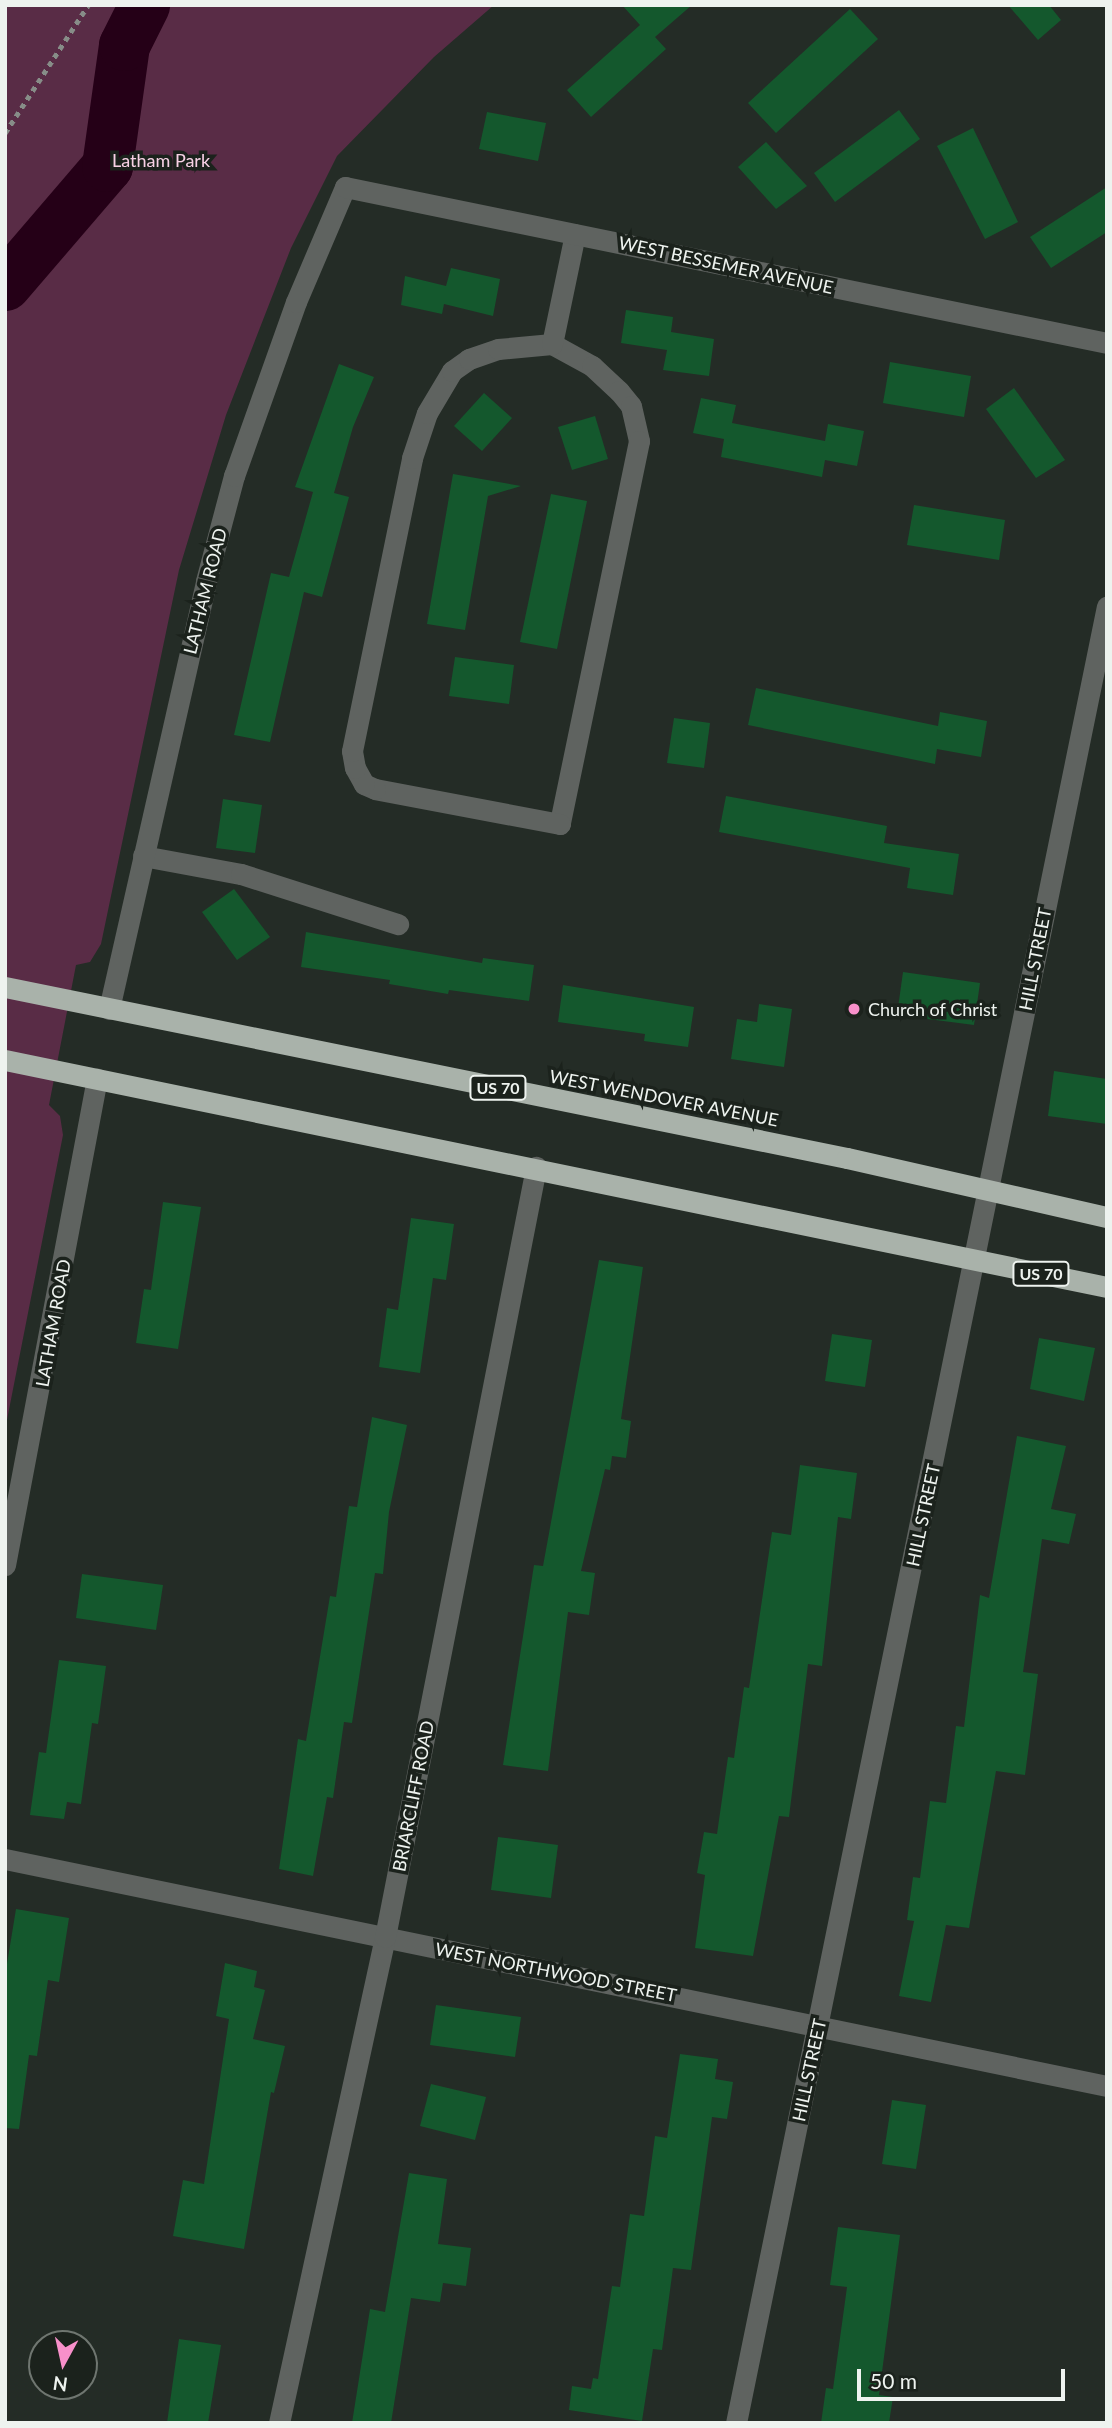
<!DOCTYPE html>
<style>
body{margin:0}
#map{position:relative;width:1112px;height:2428px;overflow:hidden;background:#242c26;font-family:Lato,sans-serif}
div>[style]{position:absolute}
.green>*{inset:0;background:#592c46}
.river>*{height:51px;margin:-25.5px;padding:0 25.5px;transform-origin:25.5px;border-radius:25.5px;background:#250017}
.building>*{inset:0;background:#14582d}
.path>*{height:4.5px;margin-top:-2.25px;transform-origin:0;background:repeating-linear-gradient(90deg,#878d88 0 5px,transparent 0 10px)}
.minor>*{height:21px;margin:-10.5px;padding:0 10.5px;transform-origin:10.5px;border-radius:10.5px;background:#5f6360}
.highway>*{height:21px;margin:-10.5px;padding:0 10.5px;transform-origin:10.5px;border-radius:10.5px;background:#a9b2aa}
.dots>*{width:19px;height:19px;translate:-50% -50%;box-sizing:border-box;border:4px solid #1b221c;border-radius:50%}
span{translate:-50% -50%;white-space:nowrap;text-align:center;line-height:1.15;-webkit-text-stroke:7px #1b221c;paint-order:stroke}
.shield-label span{padding:2px 5px;background:#1b221c;border:2px solid;border-radius:5px;-webkit-text-stroke-width:0}
.shield-label{font-size:16px;color:#eef3ef;font-weight:700}
.park-label{font-size:18px;color:#f8d1e5}
.street-label{font-size:18px;color:#eef3ef}
.poi-label{font-size:18px;color:#eef3ef}
.left{translate:0 -50%;text-align:left}
.frame{position:absolute;inset:0;border:7px solid #eef3ef;pointer-events:none}
.north{position:absolute;left:28px;top:2330px;width:70px;height:70px;box-sizing:border-box;background:#1b221c;border:2px solid #6f7670;border-radius:50%;rotate:188deg;font-size:19px;font-weight:700;line-height:28px;text-align:center;color:#eef3ef}
.north::after{content:'';display:block;margin:auto;width:24px;height:32px;background:#f890ca;clip-path:polygon(50% 0,100% 100%,50% 72%,0 100%)}
.scale{position:absolute;left:857px;top:2369px;width:208px;height:32px;box-sizing:border-box;border:4px solid #eef3ef;border-top:0;padding-left:9px;font-size:21px;line-height:24px;white-space:nowrap;color:#eef3ef;-webkit-text-stroke:5px #1b221c;paint-order:stroke}
</style>
<div id="map">
<div class="green">
<i style="clip-path:polygon(5px 5px,494px 5px,434px 57px,337px 156px,291px 248px,226px 415px,179px 570px,101px 944px,90px 962px,76px 965px,49px 1105px,60px 1116px,63px 1135px,5px 1430px)"></i>
</div>
<div class="river">
<i style="left:5px;top:285px;width:157px;rotate:-49.4deg"></i>
<i style="left:107px;top:166px;width:122px;rotate:-82deg"></i>
<i style="left:124px;top:45px;width:45px;rotate:-63.4deg"></i>
</div>
<div class="building">
<i style="clip-path:polygon(622px 5px,692px 5px,655px 37px,666px 49px,591px 117px,567px 90px,640px 25px)"></i>
<i style="clip-path:polygon(1008px 5px,1049px 5px,1061px 20px,1038px 40px)"></i>
<i style="clip-path:polygon(850px 9px,878px 39px,776px 133px,748px 103px)"></i>
<i style="clip-path:polygon(899px 110px,920px 139px,835px 202px,814px 173px)"></i>
<i style="clip-path:polygon(487px 112px,546px 123px,538px 161px,479px 149px)"></i>
<i style="clip-path:polygon(973px 128px,1018px 222px,985px 239px,937px 146px)"></i>
<i style="clip-path:polygon(766px 142px,807px 186px,776px 209px,738px 167px)"></i>
<i style="clip-path:polygon(1107px 187px,1107px 232px,1051px 268px,1030px 237px)"></i>
<i style="clip-path:polygon(451px 268px,500px 279px,493px 316px,444px 304px,442px 314px,401px 305px,405px 276px,446px 286px)"></i>
<i style="clip-path:polygon(626px 310px,673px 317px,671px 332px,714px 339px,709px 376px,663px 370px,667px 350px,621px 343px)"></i>
<i style="clip-path:polygon(890px 362px,971px 376px,964px 417px,883px 403px)"></i>
<i style="clip-path:polygon(339px 364px,374px 377px,353px 427px,334px 493px,349px 497px,322px 597px,304px 592px,270px 742px,234px 735px,271px 573px,289px 577px,313px 492px,295px 487px)"></i>
<i style="clip-path:polygon(1014px 388px,1065px 460px,1036px 478px,986px 409px)"></i>
<i style="clip-path:polygon(484px 393px,512px 418px,482px 451px,454px 426px)"></i>
<i style="clip-path:polygon(701px 398px,736px 405px,732px 423px,825px 441px,828px 424px,864px 431px,857px 466px,825px 460px,822px 477px,721px 457px,724px 439px,693px 433px)"></i>
<i style="clip-path:polygon(595px 416px,608px 459px,572px 470px,558px 427px)"></i>
<i style="clip-path:polygon(453px 474px,521px 486px,488px 496px,465px 630px,427px 624px)"></i>
<i style="clip-path:polygon(551px 494px,587px 501px,557px 649px,520px 642px)"></i>
<i style="clip-path:polygon(914px 505px,1005px 520px,999px 560px,907px 545px)"></i>
<i style="clip-path:polygon(455px 657px,514px 665px,509px 704px,449px 696px)"></i>
<i style="clip-path:polygon(756px 688px,938px 726px,940px 712px,987px 721px,981px 757px,937px 749px,935px 764px,748px 725px)"></i>
<i style="clip-path:polygon(674px 718px,710px 723px,704px 768px,667px 763px)"></i>
<i style="clip-path:polygon(726px 796px,887px 826px,884px 843px,959px 854px,953px 895px,907px 888px,910px 868px,719px 832px)"></i>
<i style="clip-path:polygon(223px 799px,262px 805px,255px 853px,216px 848px)"></i>
<i style="clip-path:polygon(234px 889px,270px 937px,237px 960px,202px 912px)"></i>
<i style="clip-path:polygon(306px 932px,482px 963px,483px 958px,534px 965px,529px 1001px,449px 990px,448px 994px,389px 984px,390px 980px,301px 967px)"></i>
<i style="clip-path:polygon(903px 972px,980px 983px,974px 1025px,897px 1015px)"></i>
<i style="clip-path:polygon(563px 985px,694px 1007px,688px 1047px,644px 1041px,645px 1034px,558px 1022px)"></i>
<i style="clip-path:polygon(759px 1004px,792px 1009px,784px 1067px,731px 1059px,737px 1019px,757px 1022px)"></i>
<i style="clip-path:polygon(1054px 1071px,1107px 1079px,1107px 1124px,1048px 1116px)"></i>
<i style="clip-path:polygon(163px 1202px,201px 1207px,178px 1349px,136px 1343px,144px 1289px,151px 1290px)"></i>
<i style="clip-path:polygon(411px 1218px,454px 1224px,446px 1280px,433px 1278px,420px 1373px,379px 1367px,387px 1308px,398px 1310px)"></i>
<i style="clip-path:polygon(599px 1260px,643px 1267px,621px 1419px,631px 1421px,626px 1458px,612px 1456px,610px 1470px,605px 1469px,581px 1571px,595px 1573px,589px 1615px,568px 1612px,548px 1771px,503px 1765px,534px 1565px,543px 1566px)"></i>
<i style="clip-path:polygon(832px 1334px,872px 1340px,865px 1387px,825px 1381px)"></i>
<i style="clip-path:polygon(1039px 1338px,1095px 1348px,1084px 1401px,1030px 1389px)"></i>
<i style="clip-path:polygon(372px 1417px,407px 1425px,389px 1512px,383px 1574px,375px 1573px,352px 1723px,344px 1722px,333px 1798px,327px 1797px,313px 1876px,279px 1869px,298px 1739px,306px 1741px,330px 1596px,336px 1597px,349px 1506px,357px 1507px)"></i>
<i style="clip-path:polygon(1017px 1436px,1066px 1446px,1051px 1509px,1076px 1514px,1069px 1544px,1042px 1539px,1023px 1672px,1038px 1674px,1025px 1775px,996px 1771px,969px 1928px,946px 1925px,931px 2002px,899px 1996px,914px 1921px,907px 1920px,913px 1877px,920px 1878px,930px 1801px,946px 1803px,956px 1726px,964px 1727px,980px 1595px,989px 1598px)"></i>
<i style="clip-path:polygon(800px 1465px,857px 1473px,851px 1519px,838px 1517px,822px 1666px,808px 1664px,789px 1817px,779px 1816px,753px 1956px,695px 1948px,705px 1875px,697px 1873px,704px 1832px,717px 1834px,728px 1757px,734px 1758px,744px 1687px,749px 1688px,772px 1532px,791px 1535px)"></i>
<i style="clip-path:polygon(82px 1574px,163px 1585px,156px 1630px,76px 1618px)"></i>
<i style="clip-path:polygon(59px 1660px,106px 1666px,98px 1724px,92px 1723px,81px 1804px,67px 1802px,64px 1819px,30px 1815px,39px 1752px,46px 1753px)"></i>
<i style="clip-path:polygon(498px 1837px,558px 1845px,551px 1898px,491px 1890px)"></i>
<i style="clip-path:polygon(16px 1909px,69px 1918px,59px 1982px,48px 1980px,37px 2056px,29px 2055px,19px 2129px,5px 2128px,5px 1976px)"></i>
<i style="clip-path:polygon(225px 1963px,257px 1971px,254px 1987px,265px 1990px,253px 2039px,285px 2046px,274px 2093px,271px 2092px,244px 2249px,173px 2236px,183px 2180px,204px 2184px,229px 2019px,216px 2016px)"></i>
<i style="clip-path:polygon(436px 2005px,521px 2017px,515px 2057px,430px 2045px)"></i>
<i style="clip-path:polygon(680px 2054px,718px 2059px,715px 2079px,733px 2082px,727px 2119px,712px 2117px,691px 2270px,673px 2268px,662px 2350px,653px 2349px,642px 2421px,569px 2410px,572px 2386px,591px 2389px,593px 2378px,598px 2379px,612px 2286px,620px 2287px,630px 2214px,644px 2216px,655px 2136px,667px 2138px)"></i>
<i style="clip-path:polygon(431px 2084px,486px 2097px,475px 2140px,420px 2126px)"></i>
<i style="clip-path:polygon(892px 2100px,926px 2105px,916px 2169px,882px 2164px)"></i>
<i style="clip-path:polygon(409px 2173px,447px 2179px,438px 2244px,471px 2248px,466px 2286px,443px 2283px,440px 2302px,411px 2298px,391px 2423px,352px 2423px,370px 2309px,385px 2312px)"></i>
<i style="clip-path:polygon(838px 2227px,900px 2235px,879px 2395px,893px 2397px,889px 2423px,821px 2423px,826px 2388px,833px 2389px,847px 2287px,830px 2285px)"></i>
<i style="clip-path:polygon(179px 2339px,221px 2345px,208px 2423px,167px 2423px)"></i>
</div>
<div class="path">
<i style="left:5px;top:133px;width:153px;rotate:-57deg"></i>
</div>
<div class="minor">
<i style="left:552px;top:344px;width:46px;rotate:28.8deg"></i>
<i style="left:592px;top:366px;width:37px;rotate:43deg"></i>
<i style="left:619px;top:391px;width:19px;rotate:51deg"></i>
<i style="left:631px;top:406px;width:36px;rotate:77deg"></i>
<i style="left:639px;top:441px;width:391px;rotate:101.7deg"></i>
<i style="left:560px;top:824px;width:188px;rotate:-169.3deg"></i>
<i style="left:375px;top:789px;width:12px;rotate:-156deg"></i>
<i style="left:364px;top:784px;width:18px;rotate:-119deg"></i>
<i style="left:355px;top:768px;width:17px;rotate:-100deg"></i>
<i style="left:352px;top:751px;width:299px;rotate:-78.4deg"></i>
<i style="left:412px;top:458px;width:47px;rotate:-71.6deg"></i>
<i style="left:427px;top:413px;width:49px;rotate:-59.2deg"></i>
<i style="left:452px;top:371px;width:21px;rotate:-35deg"></i>
<i style="left:469px;top:359px;width:31px;rotate:-19deg"></i>
<i style="left:498px;top:349px;width:54px;rotate:-5.3deg"></i>
<i style="left:552px;top:344px;width:112px;rotate:-78.2deg"></i>
<i style="left:143px;top:856px;width:100px;rotate:10.4deg"></i>
<i style="left:241px;top:874px;width:165px;rotate:17.7deg"></i>
<i style="left:109px;top:1009px;width:439px;rotate:-77.2deg"></i>
<i style="left:206px;top:581px;width:109px;rotate:-75.1deg"></i>
<i style="left:234px;top:476px;width:185px;rotate:-70.4deg"></i>
<i style="left:296px;top:302px;width:125px;rotate:-66.9deg"></i>
<i style="left:345px;top:187px;width:778px;rotate:11.57deg"></i>
<i style="left:5px;top:1565px;width:495px;rotate:-79.3deg"></i>
<i style="left:5px;top:1859px;width:1125px;rotate:11.64deg"></i>
<i style="left:279px;top:2423px;width:497px;rotate:-77.7deg"></i>
<i style="left:385px;top:1937px;width:785px;rotate:-78.9deg"></i>
<i style="left:736px;top:2423px;width:1854px;rotate:-78.46deg"></i>
</div>
<div class="highway">
<i style="left:5px;top:987px;width:859px;rotate:11.48deg"></i>
<i style="left:847px;top:1158px;width:267px;rotate:12.8deg"></i>
<i style="left:5px;top:1060px;width:1125px;rotate:11.64deg"></i>
</div>
<div class="dots">
<i style="left:854px;top:1009px;background:#f890ca"></i>
</div>
<div class="shield-label">
<span style="left:498px;top:1088px">US 70</span>
<span style="left:1041px;top:1274px">US 70</span>
</div>
<div class="park-label">
<span style="left:161px;top:160px">Latham Park</span>
</div>
<div class="street-label">
<span style="left:726px;top:265px;rotate:12deg">WEST BESSEMER AVENUE</span>
<span style="left:205px;top:591px;rotate:-76deg">LATHAM ROAD</span>
<span style="left:1035px;top:959px;rotate:-79deg">HILL STREET</span>
<span style="left:664px;top:1098px;rotate:11deg">WEST WENDOVER AVENUE</span>
<span style="left:53px;top:1323px;rotate:-80deg">LATHAM ROAD</span>
<span style="left:923px;top:1515px;rotate:-78deg">HILL STREET</span>
<span style="left:413px;top:1796px;rotate:-79deg">BRIARCLIFF ROAD</span>
<span style="left:556px;top:1972px;rotate:11deg">WEST NORTHWOOD STREET</span>
<span style="left:809px;top:2070px;rotate:-78deg">HILL STREET</span>
</div>
<div class="poi-label">
<span class="left" style="left:868px;top:1009px">Church of Christ</span>
</div>
<div class="frame"></div>
<div class="north">N</div>
<div class="scale">50 m</div>
</div>
